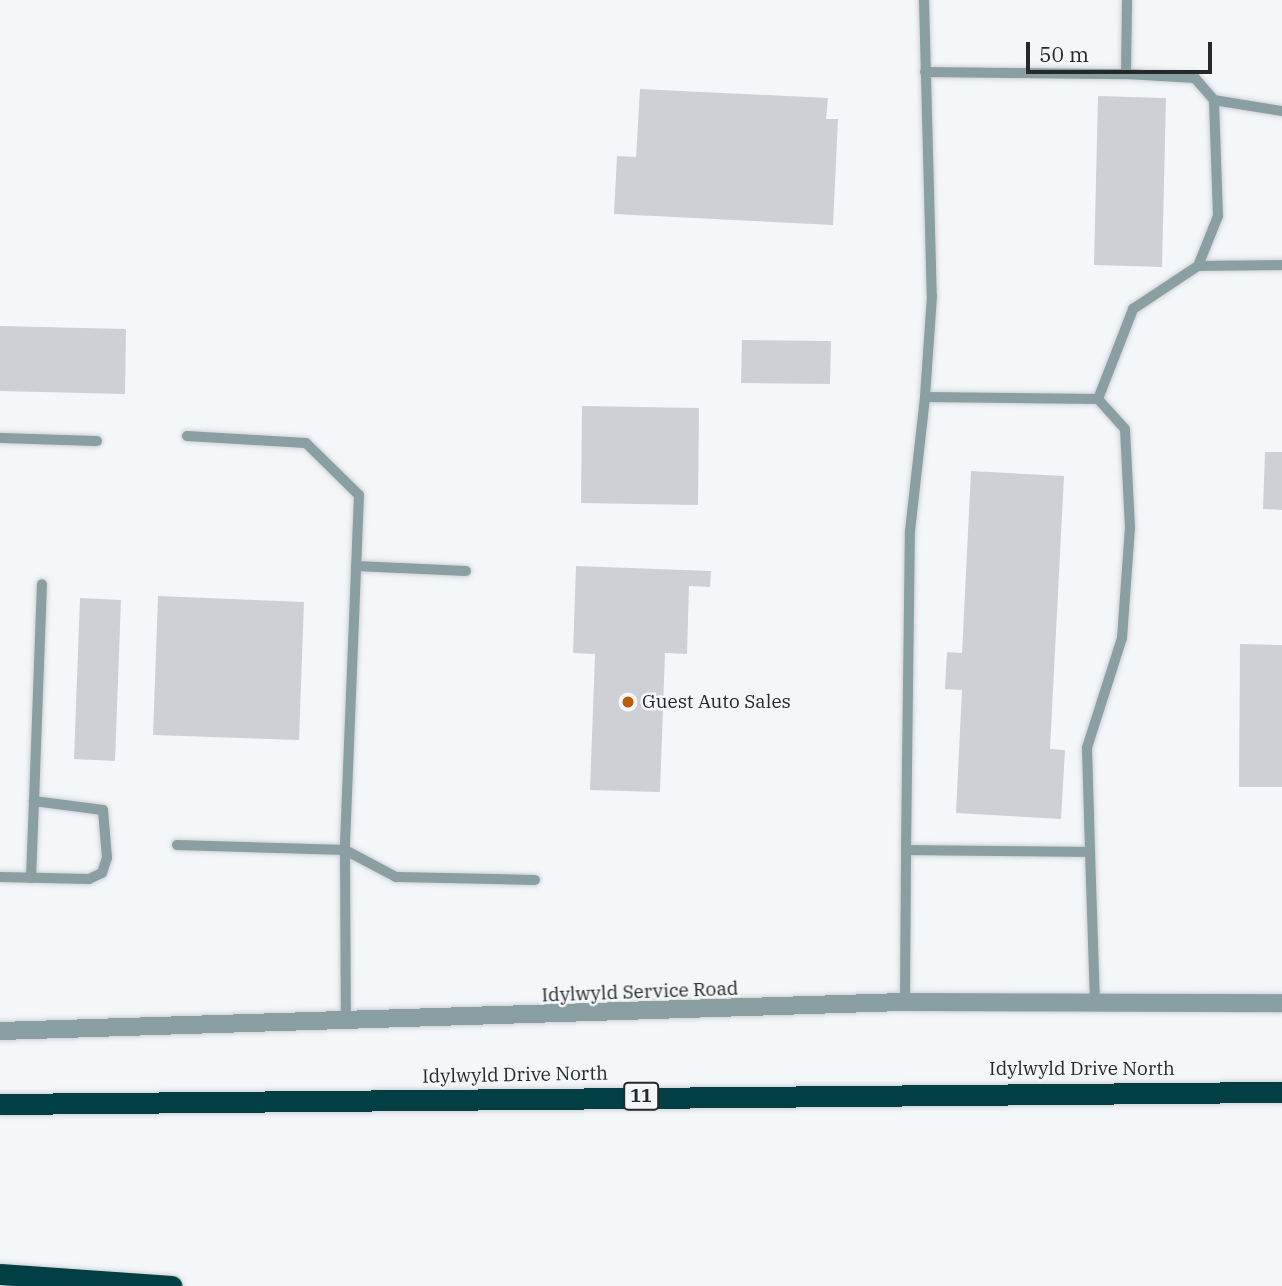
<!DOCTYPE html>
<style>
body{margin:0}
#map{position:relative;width:1282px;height:1286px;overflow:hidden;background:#f3f7fa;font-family:"IBM Plex Serif",serif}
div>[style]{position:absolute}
.building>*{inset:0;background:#cfd0d5}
.roads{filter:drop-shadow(0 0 2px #ced2d4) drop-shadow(0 0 2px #ced2d4)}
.service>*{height:10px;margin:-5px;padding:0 5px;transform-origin:5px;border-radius:5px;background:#899fa2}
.minor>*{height:18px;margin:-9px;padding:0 9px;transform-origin:9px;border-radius:9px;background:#899fa2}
.motorway>*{height:21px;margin:-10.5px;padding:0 10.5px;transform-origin:10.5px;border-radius:10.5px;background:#013f45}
.dots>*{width:19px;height:19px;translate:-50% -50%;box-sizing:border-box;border:4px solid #f3f7fa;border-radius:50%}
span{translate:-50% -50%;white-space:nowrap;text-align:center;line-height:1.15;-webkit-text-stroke:5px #f3f7fa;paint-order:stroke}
.shield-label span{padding:2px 5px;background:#f3f7fa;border:2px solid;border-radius:5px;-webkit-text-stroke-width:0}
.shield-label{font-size:18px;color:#272829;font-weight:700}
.poi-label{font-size:19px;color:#272829}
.left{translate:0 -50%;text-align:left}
.street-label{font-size:19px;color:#272829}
.scale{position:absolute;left:1026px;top:42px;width:186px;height:32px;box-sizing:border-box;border:4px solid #272829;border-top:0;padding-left:9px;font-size:21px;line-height:24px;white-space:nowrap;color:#272829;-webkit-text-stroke:5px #f3f7fa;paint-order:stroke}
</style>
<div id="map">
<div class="building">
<i style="clip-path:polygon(640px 89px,828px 98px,826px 119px,838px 119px,833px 225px,614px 214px,617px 156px,636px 157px)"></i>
<i style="clip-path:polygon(1098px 96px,1166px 98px,1162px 267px,1094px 265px)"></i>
<i style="clip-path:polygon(0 326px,126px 329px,125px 394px,0 391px)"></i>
<i style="clip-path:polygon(742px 340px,831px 341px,830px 384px,741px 383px)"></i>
<i style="clip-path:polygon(582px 406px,699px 408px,698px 505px,581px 503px)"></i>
<i style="clip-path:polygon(1265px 452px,1282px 452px,1282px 510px,1263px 509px)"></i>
<i style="clip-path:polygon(971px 471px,1064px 476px,1050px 749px,1065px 750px,1061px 819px,956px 813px,962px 690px,945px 689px,947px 652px,962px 653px)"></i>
<i style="clip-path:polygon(576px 566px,711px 571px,710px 587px,689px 586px,687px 654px,665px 653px,660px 792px,590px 790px,595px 654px,573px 653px)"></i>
<i style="clip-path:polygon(158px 596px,304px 602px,299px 740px,153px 735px)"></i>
<i style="clip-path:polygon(80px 598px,121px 600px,115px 761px,74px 759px)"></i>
<i style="clip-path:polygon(1240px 644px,1282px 645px,1282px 787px,1239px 787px)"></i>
</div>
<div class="roads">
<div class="service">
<i style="left:924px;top:0;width:296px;rotate:88.5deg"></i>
<i style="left:932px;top:296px;width:101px;rotate:94deg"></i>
<i style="left:925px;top:72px;width:201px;rotate:0.6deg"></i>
<i style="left:1214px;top:100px;width:69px;rotate:9.2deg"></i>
<i style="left:1198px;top:266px;width:84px;rotate:-0.7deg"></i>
<i style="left:1098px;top:399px;width:97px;rotate:-68.7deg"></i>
<i style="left:1133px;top:309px;width:78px;rotate:-33.5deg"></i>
<i style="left:1198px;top:266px;width:54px;rotate:-68.2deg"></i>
<i style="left:1218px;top:216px;width:116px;rotate:-92deg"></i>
<i style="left:1214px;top:100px;width:29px;rotate:-131deg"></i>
<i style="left:1195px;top:78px;width:69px;rotate:-176.7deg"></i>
<i style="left:1126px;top:74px;width:74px;rotate:-89.2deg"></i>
<i style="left:187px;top:436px;width:119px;rotate:3.4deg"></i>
<i style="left:306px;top:443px;width:74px;rotate:44.5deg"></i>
<i style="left:359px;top:495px;width:355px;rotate:92.3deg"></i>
<i style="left:345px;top:850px;width:58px;rotate:27.9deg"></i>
<i style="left:396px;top:877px;width:139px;rotate:1.2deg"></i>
<i style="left:0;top:438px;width:97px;rotate:1.8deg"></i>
<i style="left:356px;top:566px;width:110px;rotate:2.6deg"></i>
<i style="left:177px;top:845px;width:168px;rotate:1.7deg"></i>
<i style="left:345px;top:850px;width:174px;rotate:89.7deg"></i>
<i style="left:906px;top:850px;width:319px;rotate:-89.3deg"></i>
<i style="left:910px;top:531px;width:135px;rotate:-83.6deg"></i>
<i style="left:925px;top:397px;width:173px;rotate:0.7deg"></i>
<i style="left:1098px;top:399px;width:40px;rotate:48deg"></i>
<i style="left:1125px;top:429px;width:98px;rotate:87.1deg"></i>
<i style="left:1130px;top:527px;width:111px;rotate:94.1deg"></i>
<i style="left:1122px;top:638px;width:115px;rotate:107.7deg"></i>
<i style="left:1087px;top:748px;width:104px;rotate:88.3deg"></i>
<i style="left:0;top:877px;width:89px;rotate:1.3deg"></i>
<i style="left:89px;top:879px;width:14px;rotate:-25deg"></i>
<i style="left:102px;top:873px;width:16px;rotate:-72deg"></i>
<i style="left:107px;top:858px;width:48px;rotate:-94.8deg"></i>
<i style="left:103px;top:810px;width:70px;rotate:-172.6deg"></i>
<i style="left:34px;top:801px;width:217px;rotate:-87.9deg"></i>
<i style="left:31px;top:878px;width:77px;rotate:-87.8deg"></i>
<i style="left:905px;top:1002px;width:152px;rotate:-89.6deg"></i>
<i style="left:906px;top:850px;width:184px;rotate:0.6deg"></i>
<i style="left:1090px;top:852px;width:149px;rotate:88.1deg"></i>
</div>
<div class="minor">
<i style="left:0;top:1031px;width:905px;rotate:-1.84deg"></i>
<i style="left:905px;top:1002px;width:377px;rotate:0.2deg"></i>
</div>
<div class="motorway">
<i style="left:0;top:1104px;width:1282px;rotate:-0.54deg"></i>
<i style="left:0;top:1274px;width:172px;rotate:4deg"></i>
</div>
</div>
<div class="dots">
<i style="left:628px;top:702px;background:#b95c05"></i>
</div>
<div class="shield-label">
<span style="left:641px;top:1096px">11</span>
</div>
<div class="poi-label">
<span class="left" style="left:642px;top:702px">Guest Auto Sales</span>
</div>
<div class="street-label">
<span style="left:640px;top:992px;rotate:-2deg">Idylwyld Service Road</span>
<span style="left:1082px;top:1069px">Idylwyld Drive North</span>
<span style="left:515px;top:1075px;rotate:-1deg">Idylwyld Drive North</span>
</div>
<div class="scale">50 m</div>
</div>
